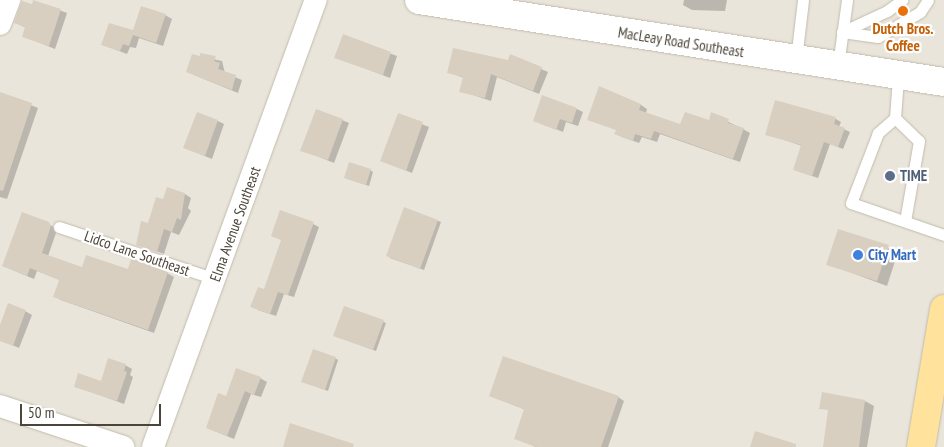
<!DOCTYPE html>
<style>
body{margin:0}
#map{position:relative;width:944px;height:447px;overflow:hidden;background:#f6f3ec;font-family:"PT Sans Narrow",sans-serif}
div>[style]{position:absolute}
.residential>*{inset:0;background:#eae5da}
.shadow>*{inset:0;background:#0003}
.building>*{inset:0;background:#d8cfc1}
.roads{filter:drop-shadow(0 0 1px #c2bbae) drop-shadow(0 0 1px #c2bbae)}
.service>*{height:11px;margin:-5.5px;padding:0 5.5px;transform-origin:5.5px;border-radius:5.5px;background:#fff}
.minor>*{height:22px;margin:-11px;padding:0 11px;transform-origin:11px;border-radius:11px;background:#fff}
.tertiary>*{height:28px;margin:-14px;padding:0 14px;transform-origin:14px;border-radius:14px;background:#fff}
.primary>*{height:28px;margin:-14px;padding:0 14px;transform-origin:14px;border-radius:14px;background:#ffe39c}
.dots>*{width:14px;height:14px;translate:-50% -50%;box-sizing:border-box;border:2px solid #fff;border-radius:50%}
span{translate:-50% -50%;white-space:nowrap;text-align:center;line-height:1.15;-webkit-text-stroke:4.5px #fff;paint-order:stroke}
.food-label{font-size:15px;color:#c56008;font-weight:700}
.street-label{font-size:15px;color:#4b4439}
.service-label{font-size:15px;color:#4e5e75;font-weight:700}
.left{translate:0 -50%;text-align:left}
.shop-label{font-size:15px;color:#366cbe;font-weight:700}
.scale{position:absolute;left:20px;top:404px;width:141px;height:22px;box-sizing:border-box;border:2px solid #4b4439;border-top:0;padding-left:6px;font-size:15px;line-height:18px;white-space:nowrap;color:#4b4439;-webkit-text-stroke:4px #fff;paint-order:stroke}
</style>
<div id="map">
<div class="residential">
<i style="clip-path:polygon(0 0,944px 0,944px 447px,0 447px)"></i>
</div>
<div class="shadow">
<i style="clip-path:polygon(684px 0,727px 0,725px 11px,692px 10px,683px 5px)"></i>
<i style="clip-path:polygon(35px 1px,67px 13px,55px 49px,23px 36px,26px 28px,16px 23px)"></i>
<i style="clip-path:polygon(165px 15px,172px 19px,163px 46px,139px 38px,136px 48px,130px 47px,127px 54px,103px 45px)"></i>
<i style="clip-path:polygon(343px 36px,397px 56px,390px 78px,336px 57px)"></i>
<i style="clip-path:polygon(193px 55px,222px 61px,225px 73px,242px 80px,238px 93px,194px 75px)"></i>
<i style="clip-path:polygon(511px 56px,548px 72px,539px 94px,497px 77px,491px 101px,461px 91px,464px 78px,448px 72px,508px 62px)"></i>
<i style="clip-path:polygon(600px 88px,641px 105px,647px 109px,646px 113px,681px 126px,709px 122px,712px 114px,743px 129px,750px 133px,740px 162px,660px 134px,657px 142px,642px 137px,639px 143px,622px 137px,616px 134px,617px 130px,589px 119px)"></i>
<i style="clip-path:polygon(1px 93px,38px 108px,7px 199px,0 197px)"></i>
<i style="clip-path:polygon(776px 102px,836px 119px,841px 122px,839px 127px,850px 132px,843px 149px,830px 144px,818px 178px,800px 172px,802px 146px,767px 134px)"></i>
<i style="clip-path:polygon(577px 109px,583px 112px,578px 126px,566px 122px,563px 132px,534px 120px)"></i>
<i style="clip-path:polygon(399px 115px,429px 127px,412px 173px,382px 161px)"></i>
<i style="clip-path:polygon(342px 120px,349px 123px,334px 163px,302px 150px)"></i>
<i style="clip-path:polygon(218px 121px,224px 124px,212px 159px,185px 148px)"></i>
<i style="clip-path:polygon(370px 170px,373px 172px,369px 186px,348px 179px)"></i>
<i style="clip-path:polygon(185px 194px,191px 198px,188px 208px,191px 211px,179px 235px,171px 232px,164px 254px,138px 244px,164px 201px)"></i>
<i style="clip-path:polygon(405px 209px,441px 222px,424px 270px,390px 258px)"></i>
<i style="clip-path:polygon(48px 223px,57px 230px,48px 256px,83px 269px,167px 273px,174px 277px,154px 333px,61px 300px,55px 297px,60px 280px,37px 271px,34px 279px,3px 266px)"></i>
<i style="clip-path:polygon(313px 224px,319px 227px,294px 297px,284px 294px,276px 316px,258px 310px,282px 240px,272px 236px)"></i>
<i style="clip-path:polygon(839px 230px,898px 252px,887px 286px,828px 264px)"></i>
<i style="clip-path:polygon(345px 307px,386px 323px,376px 351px,338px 337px)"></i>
<i style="clip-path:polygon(25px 311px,32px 315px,19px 348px,0 340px,0 329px)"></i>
<i style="clip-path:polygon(335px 358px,338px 360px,328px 391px,306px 383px)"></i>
<i style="clip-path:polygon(125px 365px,132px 369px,130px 375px,133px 377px,124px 404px,75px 386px,101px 382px)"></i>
<i style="clip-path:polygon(260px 378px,267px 382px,261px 397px,251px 394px,234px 439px,207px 428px,227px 397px)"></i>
<i style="clip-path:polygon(490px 396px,618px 397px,624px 401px,608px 447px,536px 447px,515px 438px,526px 410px)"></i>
<i style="clip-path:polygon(865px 401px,874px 406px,867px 447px,837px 447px)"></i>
</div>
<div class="building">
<i style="clip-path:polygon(33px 0,61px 9px,49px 46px,22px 37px,25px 27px,14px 23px,22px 1px,32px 4px)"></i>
<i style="clip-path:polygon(141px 6px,166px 14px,156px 43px,133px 35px,129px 46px,123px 44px,120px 51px,101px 45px,109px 23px,133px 30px)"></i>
<i style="clip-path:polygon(343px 34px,391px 52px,383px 75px,334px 58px)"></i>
<i style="clip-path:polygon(453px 48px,508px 60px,510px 54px,542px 67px,533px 91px,491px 74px,485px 98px,459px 92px,463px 77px,447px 73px)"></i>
<i style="clip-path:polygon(200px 53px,216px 56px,214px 61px,220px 63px,218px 69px,236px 75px,232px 90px,186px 72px,192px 54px,200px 56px)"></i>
<i style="clip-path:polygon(599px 86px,641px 104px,639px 110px,680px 124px,685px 112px,709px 120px,711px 112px,729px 119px,728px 123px,744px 128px,733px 159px,654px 131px,651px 139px,635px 134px,633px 141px,614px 134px,616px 130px,587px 120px)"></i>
<i style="clip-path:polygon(0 92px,32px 103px,3px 191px,0 190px)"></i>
<i style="clip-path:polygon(542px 95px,577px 108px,572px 123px,560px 119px,556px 130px,533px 121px)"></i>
<i style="clip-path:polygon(775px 100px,836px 117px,834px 124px,845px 128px,838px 147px,824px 142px,812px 176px,793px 170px,801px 145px,765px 135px)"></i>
<i style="clip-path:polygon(316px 109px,343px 119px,328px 160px,300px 151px)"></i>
<i style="clip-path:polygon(197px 112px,218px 120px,205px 156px,183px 148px)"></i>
<i style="clip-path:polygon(398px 113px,423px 122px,406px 171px,380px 161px)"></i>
<i style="clip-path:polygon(349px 162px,371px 169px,366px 185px,344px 178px)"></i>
<i style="clip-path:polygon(167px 187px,185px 193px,181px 220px,177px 218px,172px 232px,164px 229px,157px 252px,136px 245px,141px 221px,148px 223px,156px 197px,163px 199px)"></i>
<i style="clip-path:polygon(404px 207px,438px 220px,420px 269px,386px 256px)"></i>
<i style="clip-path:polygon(280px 210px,314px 222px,288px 295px,278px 292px,270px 314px,250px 307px,258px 287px,264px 289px,281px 240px,271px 236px)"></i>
<i style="clip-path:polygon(22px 212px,49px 222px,51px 226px,42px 253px,82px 267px,86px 255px,128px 269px,131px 259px,168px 272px,148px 330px,53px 297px,59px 280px,30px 268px,27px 276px,2px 266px)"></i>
<i style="clip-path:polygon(838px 229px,889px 245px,877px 281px,826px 265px)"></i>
<i style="clip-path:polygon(8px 303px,26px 310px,13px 346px,0 341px,0 325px)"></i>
<i style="clip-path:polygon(344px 306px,384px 320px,373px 350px,333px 336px)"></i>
<i style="clip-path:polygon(313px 349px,336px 357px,325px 390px,301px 382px)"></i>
<i style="clip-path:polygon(503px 356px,619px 396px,601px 447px,537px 447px,514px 439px,524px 409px,489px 396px)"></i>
<i style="clip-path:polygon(108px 358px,126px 364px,124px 371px,127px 372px,117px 401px,74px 387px,78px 373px,101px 381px)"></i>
<i style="clip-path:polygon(236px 368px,261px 377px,254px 395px,245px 391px,227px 436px,206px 428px,218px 393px,226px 396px)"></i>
<i style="clip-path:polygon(822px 392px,865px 400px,859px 447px,823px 447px,828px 410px,819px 409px)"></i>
<i style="clip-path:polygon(290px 423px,354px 444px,353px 447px,283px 447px)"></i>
<i style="clip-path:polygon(755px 431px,796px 444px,796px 447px,750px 447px)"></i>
</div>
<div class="roads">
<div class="service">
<i style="left:842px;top:32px;width:36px;rotate:8deg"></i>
<i style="left:878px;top:37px;width:49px;rotate:-30.8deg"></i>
<i style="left:920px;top:12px;width:14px;rotate:-56deg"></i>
<i style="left:842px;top:32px;width:50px;rotate:-25deg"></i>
<i style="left:887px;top:11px;width:19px;rotate:-36deg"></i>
<i style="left:796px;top:59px;width:59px;rotate:-83.2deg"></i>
<i style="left:838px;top:65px;width:66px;rotate:-82.1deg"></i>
<i style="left:898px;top:77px;width:41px;rotate:94.2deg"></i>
<i style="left:895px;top:118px;width:23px;rotate:139deg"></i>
<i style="left:878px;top:133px;width:75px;rotate:111.1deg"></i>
<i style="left:851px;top:203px;width:98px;rotate:19deg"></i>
<i style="left:895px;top:118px;width:33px;rotate:44deg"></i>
<i style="left:919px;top:141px;width:81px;rotate:99.9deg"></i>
<i style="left:59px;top:227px;width:164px;rotate:18.4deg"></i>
</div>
<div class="minor">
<i style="left:0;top:24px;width:26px;rotate:-69deg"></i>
<i style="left:0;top:406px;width:130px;rotate:18.4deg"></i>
<i style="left:153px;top:447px;width:476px;rotate:-70deg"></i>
</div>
<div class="tertiary">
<i style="left:419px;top:0;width:531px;rotate:8.88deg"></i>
</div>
<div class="primary">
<i style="left:921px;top:447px;width:140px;rotate:-80.5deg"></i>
</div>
</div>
<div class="dots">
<i style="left:903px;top:11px;background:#e8710a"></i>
<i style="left:890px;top:176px;background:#5c6f8a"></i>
<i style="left:858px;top:255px;background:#3f7fe0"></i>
</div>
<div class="food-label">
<span style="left:903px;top:37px">Dutch Bros.<br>Coffee</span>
</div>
<div class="street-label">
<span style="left:681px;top:42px;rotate:9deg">MacLeay Road Southeast</span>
<span style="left:235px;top:224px;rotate:-70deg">Elma Avenue Southeast</span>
<span style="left:137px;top:253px;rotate:19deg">Lidco Lane Southeast</span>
</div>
<div class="service-label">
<span class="left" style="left:900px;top:176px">TIME</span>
</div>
<div class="shop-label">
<span class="left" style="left:868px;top:255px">City Mart</span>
</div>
<div class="scale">50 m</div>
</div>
